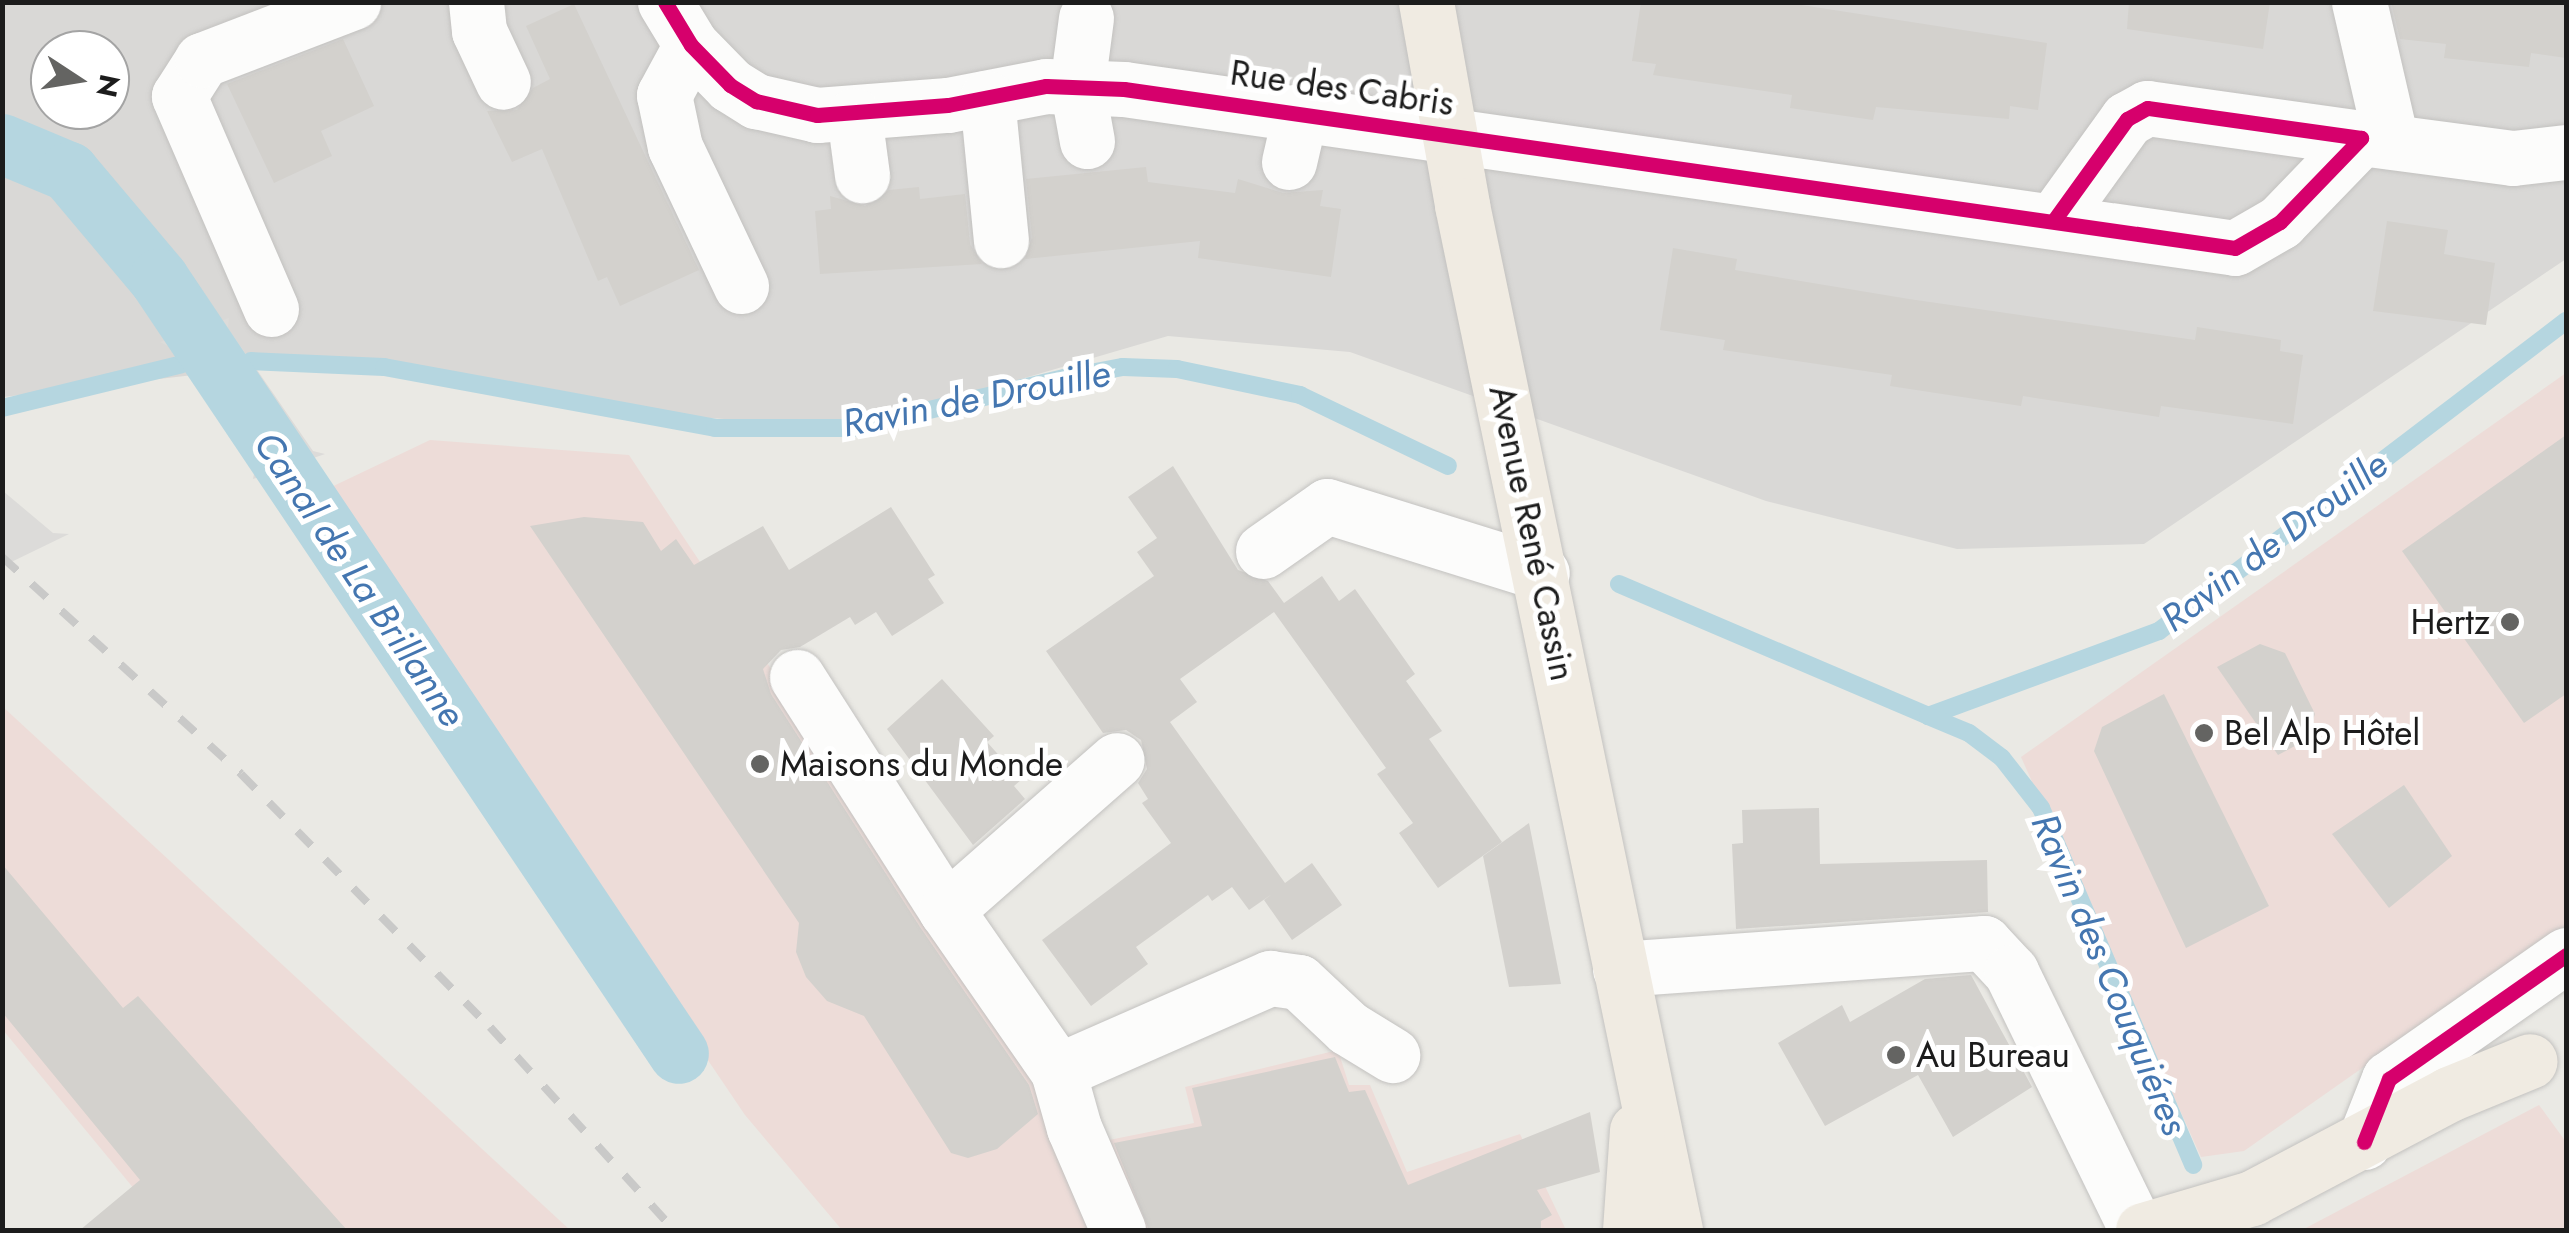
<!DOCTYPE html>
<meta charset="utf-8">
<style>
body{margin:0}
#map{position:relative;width:2569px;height:1233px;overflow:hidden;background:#eae9e4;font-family:Jost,sans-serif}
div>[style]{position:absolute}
.residential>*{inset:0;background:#d9d8d6}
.commercial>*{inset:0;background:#eddcd8}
.pier>*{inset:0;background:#dcdbd9}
.stream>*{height:18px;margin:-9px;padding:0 9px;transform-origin:9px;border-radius:9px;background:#b5d6e0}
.canal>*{height:60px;margin:-30px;padding:0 30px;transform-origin:30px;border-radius:30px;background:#b5d6e0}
.building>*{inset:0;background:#d3d1cd}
.roads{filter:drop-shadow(0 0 2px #c3c2c0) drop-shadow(0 0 2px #c3c2c0)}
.minor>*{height:55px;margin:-27.5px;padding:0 27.5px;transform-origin:27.5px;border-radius:27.5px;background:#fcfcfb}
.major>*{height:55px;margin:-27.5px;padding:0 27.5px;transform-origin:27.5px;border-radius:27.5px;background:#f0ebe2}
.rail>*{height:8px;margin-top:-4px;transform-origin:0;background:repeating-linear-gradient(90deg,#c9c9c8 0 20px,transparent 0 40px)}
.cycleway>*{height:15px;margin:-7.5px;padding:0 7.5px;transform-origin:7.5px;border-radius:7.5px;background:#d6006c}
.dots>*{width:28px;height:28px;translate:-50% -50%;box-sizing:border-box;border:5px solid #fff;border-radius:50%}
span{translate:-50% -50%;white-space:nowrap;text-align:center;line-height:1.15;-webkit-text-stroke:10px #fff;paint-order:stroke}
.street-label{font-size:35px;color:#1c1c1c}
.poi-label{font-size:35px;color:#1c1c1c}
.right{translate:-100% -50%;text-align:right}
.left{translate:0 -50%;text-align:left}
.water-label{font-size:38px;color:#4476b0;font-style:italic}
.frame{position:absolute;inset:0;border:5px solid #1c1c1c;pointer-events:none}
.north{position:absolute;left:30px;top:30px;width:100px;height:100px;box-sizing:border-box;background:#fff;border:2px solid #a4a4a4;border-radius:50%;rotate:102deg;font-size:28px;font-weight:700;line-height:40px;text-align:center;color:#1c1c1c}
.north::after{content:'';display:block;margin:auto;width:35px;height:45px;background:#646462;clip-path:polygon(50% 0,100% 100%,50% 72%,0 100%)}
</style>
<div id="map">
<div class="residential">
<i style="clip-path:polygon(evenodd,2px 3px,2566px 3px,2566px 259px,2144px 544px,1957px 549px,1766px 501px,1350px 352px,1168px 336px,853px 428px,652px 414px,306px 362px,3px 397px,2px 3px,50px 50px,110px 50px,110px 110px,50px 110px,50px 50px)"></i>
</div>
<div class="commercial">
<i style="clip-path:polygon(2566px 373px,2566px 925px,2244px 1151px,2201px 1157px,2021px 757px)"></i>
<i style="clip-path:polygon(430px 440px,629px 455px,1050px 1089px,1094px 1143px,1194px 1123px,1185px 1087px,1338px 1050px,1349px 1085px,1370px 1085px,1407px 1172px,1520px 1134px,1566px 1230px,842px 1230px,745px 1115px,323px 491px)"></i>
<i style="clip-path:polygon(2px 706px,570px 1230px,168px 1230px,3px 1030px)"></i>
<i style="clip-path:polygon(2539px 1105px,2566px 1142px,2566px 1230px,2302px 1230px)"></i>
</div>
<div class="pier">
<i style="clip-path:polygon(229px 318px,228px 328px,313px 451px,325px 454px,253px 479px,255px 469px,170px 347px,160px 342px)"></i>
<i style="clip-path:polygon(3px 491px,53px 533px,69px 534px,3px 566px)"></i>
</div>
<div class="stream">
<i style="left:251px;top:361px;width:133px;rotate:2.6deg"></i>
<i style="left:384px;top:367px;width:337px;rotate:10.4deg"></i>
<i style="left:715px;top:428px;width:138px"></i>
<i style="left:853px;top:428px;width:217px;rotate:-13.3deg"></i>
<i style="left:1064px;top:378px;width:60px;rotate:-10.6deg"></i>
<i style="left:1123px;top:367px;width:54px;rotate:2.1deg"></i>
<i style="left:1177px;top:369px;width:126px;rotate:11.9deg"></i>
<i style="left:1300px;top:395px;width:164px;rotate:25.6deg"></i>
<i style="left:2px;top:408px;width:185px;rotate:-13.7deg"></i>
<i style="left:1619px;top:584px;width:336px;rotate:23.1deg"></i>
<i style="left:1928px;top:716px;width:246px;rotate:-20.2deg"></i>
<i style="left:2159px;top:631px;width:512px;rotate:-37.3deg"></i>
<i style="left:1928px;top:716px;width:44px;rotate:22.5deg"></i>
<i style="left:1969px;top:733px;width:41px;rotate:37.1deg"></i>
<i style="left:2002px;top:758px;width:63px;rotate:52deg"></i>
<i style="left:2041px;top:808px;width:388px;rotate:66.9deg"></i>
</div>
<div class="canal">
<i style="left:2px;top:144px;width:73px;rotate:22.7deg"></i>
<i style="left:69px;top:172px;width:140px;rotate:49.9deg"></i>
<i style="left:159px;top:279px;width:933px;rotate:56.14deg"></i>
</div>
<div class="building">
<i style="clip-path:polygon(1641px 2px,1782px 2px,2047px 43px,2038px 110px,2010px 106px,2009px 119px,1876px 107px,1873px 120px,1790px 108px,1792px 95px,1653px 75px,1656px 64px,1632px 61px)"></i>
<i style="clip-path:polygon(2129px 2px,2270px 2px,2263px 49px,2127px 29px)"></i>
<i style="clip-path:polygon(2391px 2px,2566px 2px,2566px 58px,2531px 53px,2529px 67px,2444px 58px,2446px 44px,2400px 39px)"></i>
<i style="clip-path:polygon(574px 4px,699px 270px,620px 306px,607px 277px,598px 281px,542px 149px,512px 162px,487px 111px,517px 110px,533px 88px,550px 79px,526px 26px)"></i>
<i style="clip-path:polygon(343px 39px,374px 106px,321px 131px,332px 156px,274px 183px,227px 84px)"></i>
<i style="clip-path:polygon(1146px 167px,1148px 182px,1235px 193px,1238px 179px,1283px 193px,1323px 190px,1320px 206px,1341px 209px,1331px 277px,1198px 258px,1200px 241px,1025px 259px,1032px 237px,1026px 179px)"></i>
<i style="clip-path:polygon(919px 187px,920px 199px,965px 194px,970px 244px,982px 264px,820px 274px,815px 211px,831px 209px,830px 196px,865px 206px,889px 190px)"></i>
<i style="clip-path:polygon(2387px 221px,2448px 230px,2444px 254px,2495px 263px,2486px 325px,2373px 311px)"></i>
<i style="clip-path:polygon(1673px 248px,1737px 259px,1735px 270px,1909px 299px,2195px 340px,2197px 327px,2281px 340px,2280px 351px,2303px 355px,2293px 424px,2161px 406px,2159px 417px,2023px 396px,2021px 406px,1890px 386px,1892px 375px,1723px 350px,1725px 340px,1660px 330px)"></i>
<i style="clip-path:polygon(2566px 435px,2566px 694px,2524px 723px,2402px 551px)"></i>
<i style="clip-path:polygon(1173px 466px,1238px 570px,1268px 581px,1284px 603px,1322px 576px,1339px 601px,1355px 589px,1415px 674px,1406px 681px,1442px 731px,1429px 739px,1502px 842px,1438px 888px,1399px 833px,1413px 823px,1377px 774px,1386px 768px,1274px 612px,1180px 679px,1197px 702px,1170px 722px,1285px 883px,1312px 863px,1342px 905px,1292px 940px,1264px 900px,1272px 894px,1249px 910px,1232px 887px,1212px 901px,1208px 895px,1136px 947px,1148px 964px,1091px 1006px,1042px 940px,1171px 843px,1142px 803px,1148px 799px,1138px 783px,1147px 769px,1141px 740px,1126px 730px,1103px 733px,1046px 651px,1154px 576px,1137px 552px,1157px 538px,1128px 497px)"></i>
<i style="clip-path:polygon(891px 507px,935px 575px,928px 579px,944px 603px,892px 636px,876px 612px,855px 625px,850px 617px,800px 647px,781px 650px,763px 669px,771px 694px,920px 927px,1029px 1085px,1038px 1114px,997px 1149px,968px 1158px,951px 1153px,864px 1016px,827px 1001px,806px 977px,796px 952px,799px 923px,530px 526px,584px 517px,643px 522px,661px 551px,676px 539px,694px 565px,763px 526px,789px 570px)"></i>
<i style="clip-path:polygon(2260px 644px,2285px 653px,2315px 714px,2306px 740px,2278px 755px,2217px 667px)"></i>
<i style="clip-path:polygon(942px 679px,994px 736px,987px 742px,1021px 780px,1014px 786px,1025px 799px,973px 845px,887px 729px)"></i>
<i style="clip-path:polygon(2164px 694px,2269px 906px,2186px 948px,2094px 751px,2102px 727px)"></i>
<i style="clip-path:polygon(2404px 785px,2452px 856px,2389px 908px,2332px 834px)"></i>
<i style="clip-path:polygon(1819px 808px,1820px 864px,1987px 860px,1988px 912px,1736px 929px,1732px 844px,1743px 843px,1742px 810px)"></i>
<i style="clip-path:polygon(1529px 823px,1561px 984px,1509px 987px,1483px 856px)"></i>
<i style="clip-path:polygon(2px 864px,123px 1008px,138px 996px,347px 1230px,80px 1230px,140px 1180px,2px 1012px)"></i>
<i style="clip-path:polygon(1971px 975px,2032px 1087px,1953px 1137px,1918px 1075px,1825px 1126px,1778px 1043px,1842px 1005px,1850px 1022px,1925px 979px)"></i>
<i style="clip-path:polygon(1335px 1057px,1349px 1092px,1365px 1090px,1408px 1185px,1590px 1112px,1600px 1172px,1537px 1190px,1552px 1215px,1541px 1221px,1541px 1230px,1149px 1230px,1114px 1143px,1202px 1126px,1192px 1088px)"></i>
</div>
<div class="roads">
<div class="minor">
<i style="left:476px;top:2px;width:29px;rotate:84deg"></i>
<i style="left:479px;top:31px;width:56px;rotate:64.8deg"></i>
<i style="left:665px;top:2px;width:50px;rotate:58.8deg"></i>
<i style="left:691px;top:45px;width:56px;rotate:45.7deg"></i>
<i style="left:730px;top:85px;width:31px;rotate:32deg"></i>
<i style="left:756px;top:101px;width:63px;rotate:12.9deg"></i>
<i style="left:817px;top:115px;width:131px;rotate:-4.4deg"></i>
<i style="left:948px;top:105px;width:100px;rotate:-11deg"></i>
<i style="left:1046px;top:86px;width:78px;rotate:2.2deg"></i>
<i style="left:1124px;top:89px;width:1122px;rotate:8.14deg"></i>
<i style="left:2235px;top:248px;width:52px;rotate:-30deg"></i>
<i style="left:2280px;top:222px;width:117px;rotate:-46deg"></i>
<i style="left:2361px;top:138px;width:216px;rotate:-172deg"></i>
<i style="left:2147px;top:108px;width:23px;rotate:151deg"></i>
<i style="left:2127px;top:119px;width:123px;rotate:125.8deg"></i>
<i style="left:2359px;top:2px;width:143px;rotate:77deg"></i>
<i style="left:1086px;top:18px;width:69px;rotate:97.5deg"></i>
<i style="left:1077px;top:86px;width:56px;rotate:79.7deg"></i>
<i style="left:691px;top:45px;width:57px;rotate:118.4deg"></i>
<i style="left:664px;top:95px;width:53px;rotate:78.1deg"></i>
<i style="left:675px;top:147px;width:154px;rotate:64.6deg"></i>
<i style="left:987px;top:98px;width:143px;rotate:84.4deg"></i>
<i style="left:854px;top:115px;width:61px;rotate:82.4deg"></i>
<i style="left:2361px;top:138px;width:153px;rotate:7.5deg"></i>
<i style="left:2513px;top:158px;width:53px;rotate:-6.5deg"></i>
<i style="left:1289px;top:162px;width:53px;rotate:-77deg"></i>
<i style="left:271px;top:309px;width:232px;rotate:-113.4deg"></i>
<i style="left:179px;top:96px;width:43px;rotate:-57.4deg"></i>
<i style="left:202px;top:60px;width:162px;rotate:-21deg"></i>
<i style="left:1263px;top:551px;width:78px;rotate:-35.1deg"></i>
<i style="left:1327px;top:506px;width:225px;rotate:17.3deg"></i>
<i style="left:797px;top:677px;width:277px;rotate:57.4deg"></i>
<i style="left:1620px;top:969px;width:365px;rotate:-4.1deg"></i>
<i style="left:1984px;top:943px;width:40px;rotate:47deg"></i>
<i style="left:2011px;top:972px;width:287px;rotate:64deg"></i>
<i style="left:1058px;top:1071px;width:196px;rotate:-124.8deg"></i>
<i style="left:946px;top:910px;width:227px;rotate:-41.3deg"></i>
<i style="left:2364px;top:1142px;width:68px;rotate:-68.4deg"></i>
<i style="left:2389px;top:1079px;width:216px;rotate:-35deg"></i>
<i style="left:1118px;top:1230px;width:111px;rotate:-113.3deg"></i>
<i style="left:1074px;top:1128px;width:59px;rotate:-105.7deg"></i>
<i style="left:1058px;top:1071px;width:232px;rotate:-23.7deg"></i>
<i style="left:1270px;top:978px;width:29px;rotate:8deg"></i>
<i style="left:1299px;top:982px;width:67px;rotate:43.2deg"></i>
<i style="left:1348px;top:1028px;width:52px;rotate:31.5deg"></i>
</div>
<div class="major">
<i style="left:1426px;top:2px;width:206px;rotate:79.9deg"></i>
<i style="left:1462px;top:205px;width:1047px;rotate:78.26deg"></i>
<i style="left:1630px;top:1230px;width:100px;rotate:-86deg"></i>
<i style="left:2143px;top:1230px;width:114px;rotate:-16.4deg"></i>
<i style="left:2252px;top:1198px;width:223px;rotate:-27.8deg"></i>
<i style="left:2449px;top:1094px;width:87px;rotate:-22.2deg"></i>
</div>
</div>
<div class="rail">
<i style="left:2px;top:557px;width:323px;rotate:42.2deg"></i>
<i style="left:241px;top:774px;width:355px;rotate:45.5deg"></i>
<i style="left:490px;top:1027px;width:274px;rotate:47.8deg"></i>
</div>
<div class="cycleway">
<i style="left:665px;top:2px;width:50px;rotate:58.8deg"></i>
<i style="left:691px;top:45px;width:56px;rotate:45.7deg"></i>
<i style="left:730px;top:85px;width:31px;rotate:32deg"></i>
<i style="left:756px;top:101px;width:63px;rotate:12.9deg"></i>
<i style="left:817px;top:115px;width:131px;rotate:-4.4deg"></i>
<i style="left:948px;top:105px;width:100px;rotate:-11deg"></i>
<i style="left:1046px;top:86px;width:78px;rotate:2.2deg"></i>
<i style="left:1124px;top:89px;width:1122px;rotate:8.14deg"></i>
<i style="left:2235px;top:248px;width:52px;rotate:-30deg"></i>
<i style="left:2280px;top:222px;width:117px;rotate:-46deg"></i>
<i style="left:2361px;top:138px;width:216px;rotate:-172deg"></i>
<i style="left:2147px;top:108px;width:23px;rotate:151deg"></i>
<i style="left:2127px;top:119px;width:123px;rotate:125.8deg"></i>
<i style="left:2364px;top:1142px;width:68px;rotate:-68.4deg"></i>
<i style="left:2389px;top:1079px;width:216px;rotate:-35deg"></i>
</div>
<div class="dots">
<i style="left:2510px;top:622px;background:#646462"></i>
<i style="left:2204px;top:733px;background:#646462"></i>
<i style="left:760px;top:764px;background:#646462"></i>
<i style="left:1896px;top:1055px;background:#646462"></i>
</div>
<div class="street-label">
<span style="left:1342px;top:88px;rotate:8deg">Rue des Cabris</span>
<span style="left:1532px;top:533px;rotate:78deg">Avenue René Cassin</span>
</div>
<div class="poi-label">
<span class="right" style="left:2490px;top:622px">Hertz</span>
<span class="left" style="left:2224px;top:733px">Bel Alp Hôtel</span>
<span class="left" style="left:780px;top:764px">Maisons du Monde</span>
<span class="left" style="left:1916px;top:1055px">Au Bureau</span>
</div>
<div class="water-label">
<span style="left:976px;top:398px;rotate:-11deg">Ravin de Drouille</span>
<span style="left:2274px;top:541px;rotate:-37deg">Ravin de Drouille</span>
<span style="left:360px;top:579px;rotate:56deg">Canal de La Brillanne</span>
<span style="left:2110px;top:974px;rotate:67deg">Ravin des Couquiéres</span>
</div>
<div class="frame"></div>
<div class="north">N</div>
</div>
